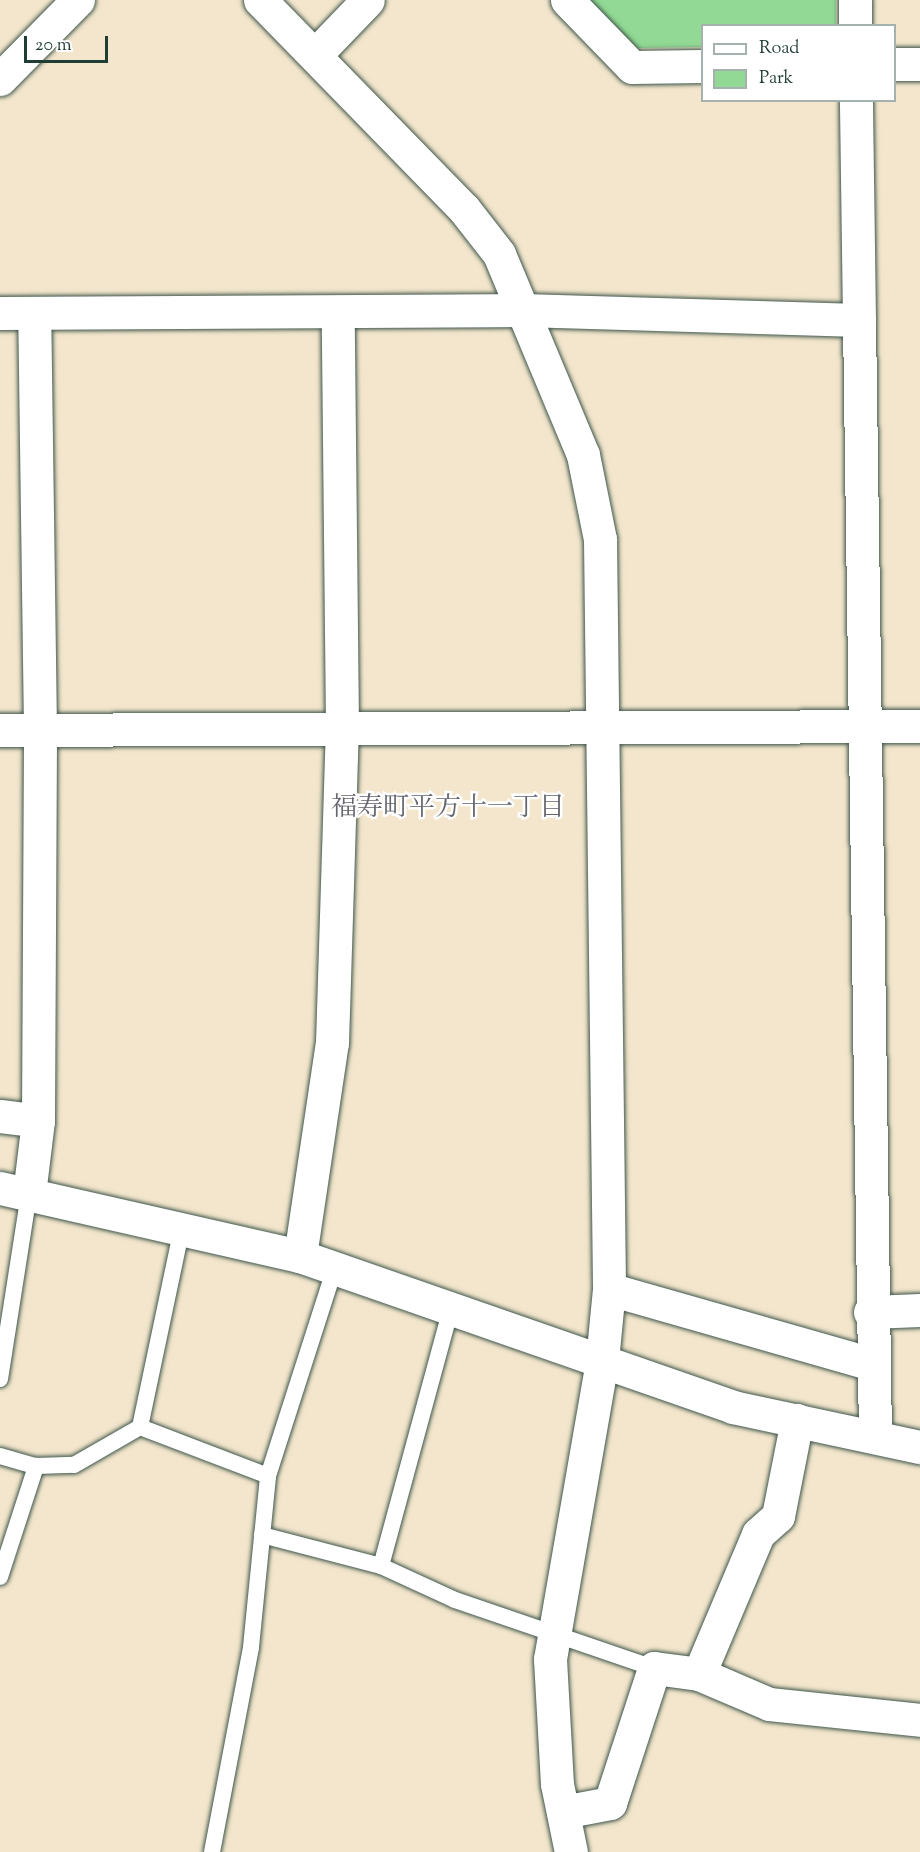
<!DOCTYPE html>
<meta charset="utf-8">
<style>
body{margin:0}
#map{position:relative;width:920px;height:1852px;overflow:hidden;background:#f3e6cc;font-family:"Sorts Mill Goudy","Noto Serif JP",serif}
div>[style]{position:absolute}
.green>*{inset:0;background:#91d994}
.roads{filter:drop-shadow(0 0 2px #3f564b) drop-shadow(0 0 2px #3f564b)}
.service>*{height:16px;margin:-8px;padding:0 8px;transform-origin:8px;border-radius:8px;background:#fff}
.minor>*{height:33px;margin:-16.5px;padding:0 16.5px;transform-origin:16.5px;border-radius:16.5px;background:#fff}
.tertiary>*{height:33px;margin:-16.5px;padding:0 16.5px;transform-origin:16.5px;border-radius:16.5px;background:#fff}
span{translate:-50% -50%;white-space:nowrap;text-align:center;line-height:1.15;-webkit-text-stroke:5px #fff;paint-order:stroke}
.neighbourhood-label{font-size:26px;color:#64656d}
.legend{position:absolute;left:701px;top:24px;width:195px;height:78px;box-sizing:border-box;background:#fff;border:2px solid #a5b1ae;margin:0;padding:8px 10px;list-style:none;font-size:18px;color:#1f3d34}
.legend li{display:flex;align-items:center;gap:12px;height:30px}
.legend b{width:30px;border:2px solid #a5b1ae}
.scale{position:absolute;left:24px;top:36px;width:84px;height:27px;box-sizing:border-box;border:3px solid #1f3d34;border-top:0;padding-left:8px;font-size:18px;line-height:21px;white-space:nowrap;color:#1f3d34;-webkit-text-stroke:4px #fff;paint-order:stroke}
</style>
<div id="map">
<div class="green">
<i style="clip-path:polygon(590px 0,836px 0,836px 25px,702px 26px,702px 47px,637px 48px)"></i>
</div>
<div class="roads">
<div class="service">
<i style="left:0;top:1379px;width:187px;rotate:-81.1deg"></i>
<i style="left:140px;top:1427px;width:137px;rotate:20.9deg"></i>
<i style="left:0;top:1456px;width:37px;rotate:16deg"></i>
<i style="left:36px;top:1466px;width:38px;rotate:-2deg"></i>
<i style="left:74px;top:1465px;width:76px;rotate:-29.9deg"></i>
<i style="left:140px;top:1427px;width:204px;rotate:-78.1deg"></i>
<i style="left:262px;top:1535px;width:123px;rotate:14.6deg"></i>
<i style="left:381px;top:1566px;width:267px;rotate:-74.8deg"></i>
<i style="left:381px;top:1566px;width:81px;rotate:24.7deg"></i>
<i style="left:455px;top:1600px;width:210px;rotate:18.9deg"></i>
<i style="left:0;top:1577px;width:117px;rotate:-72deg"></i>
<i style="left:212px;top:1852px;width:209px;rotate:-79.2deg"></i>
<i style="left:251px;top:1647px;width:172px;rotate:-84.3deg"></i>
<i style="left:268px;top:1476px;width:219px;rotate:-72.2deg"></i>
</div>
<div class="minor">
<i style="left:567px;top:0;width:93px;rotate:45.9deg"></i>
<i style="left:632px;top:67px;width:70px;rotate:-0.8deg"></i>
<i style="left:315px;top:55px;width:76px;rotate:-46.1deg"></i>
<i style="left:894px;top:64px;width:26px"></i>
<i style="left:0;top:79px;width:111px;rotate:-45.4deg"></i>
<i style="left:859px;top:320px;width:1116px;rotate:89.18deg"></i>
<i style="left:0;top:730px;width:920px;rotate:-0.25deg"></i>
<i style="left:0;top:1116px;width:38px;rotate:7deg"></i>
<i style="left:0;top:1188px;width:308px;rotate:12.8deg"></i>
<i style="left:300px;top:1256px;width:215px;rotate:-81.5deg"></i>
<i style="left:332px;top:1043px;width:317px;rotate:-88.2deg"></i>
<i style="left:342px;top:726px;width:412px;rotate:-90.6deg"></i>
<i style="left:29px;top:1194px;width:74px;rotate:-83deg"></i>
<i style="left:38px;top:1121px;width:392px;rotate:-89.7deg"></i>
<i style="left:40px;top:729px;width:415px;rotate:-90.8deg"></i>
<i style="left:609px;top:1289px;width:273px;rotate:15.9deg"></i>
<i style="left:870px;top:1312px;width:50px;rotate:-2.3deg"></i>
<i style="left:699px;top:1674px;width:76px;rotate:23.2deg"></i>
<i style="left:769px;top:1704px;width:152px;rotate:6deg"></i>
<i style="left:563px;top:1812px;width:48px;rotate:-10.8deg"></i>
<i style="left:610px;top:1803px;width:142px;rotate:-71.9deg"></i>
<i style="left:654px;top:1668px;width:45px;rotate:7.6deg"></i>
<i style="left:699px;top:1674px;width:152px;rotate:-67.1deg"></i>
<i style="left:758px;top:1534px;width:27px;rotate:-42deg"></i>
<i style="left:778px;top:1516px;width:98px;rotate:-78.8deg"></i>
</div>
<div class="tertiary">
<i style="left:260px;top:0;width:292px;rotate:45.7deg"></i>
<i style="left:464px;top:209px;width:57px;rotate:52.1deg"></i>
<i style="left:499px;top:254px;width:218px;rotate:67.3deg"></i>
<i style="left:583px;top:455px;width:86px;rotate:78.6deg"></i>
<i style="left:600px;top:539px;width:750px;rotate:89.31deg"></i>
<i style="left:609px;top:1289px;width:72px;rotate:95.6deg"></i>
<i style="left:602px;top:1361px;width:303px;rotate:99.9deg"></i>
<i style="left:550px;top:1659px;width:125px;rotate:86.8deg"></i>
<i style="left:557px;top:1784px;width:69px;rotate:78.4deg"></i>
<i style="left:855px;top:0;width:26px;rotate:90deg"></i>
<i style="left:0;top:313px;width:523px;rotate:-0.33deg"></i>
<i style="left:523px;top:310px;width:336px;rotate:1.7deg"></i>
<i style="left:859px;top:320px;width:220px;rotate:-90.8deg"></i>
<i style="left:300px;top:1256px;width:459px;rotate:19.2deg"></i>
<i style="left:733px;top:1407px;width:191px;rotate:12.1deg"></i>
</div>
</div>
<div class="neighbourhood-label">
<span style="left:448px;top:809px">福寿町平方十一丁目</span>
</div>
<ul class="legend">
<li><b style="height:8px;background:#fff"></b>Road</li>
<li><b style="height:16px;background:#91d994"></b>Park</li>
</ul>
<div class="scale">20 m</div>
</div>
